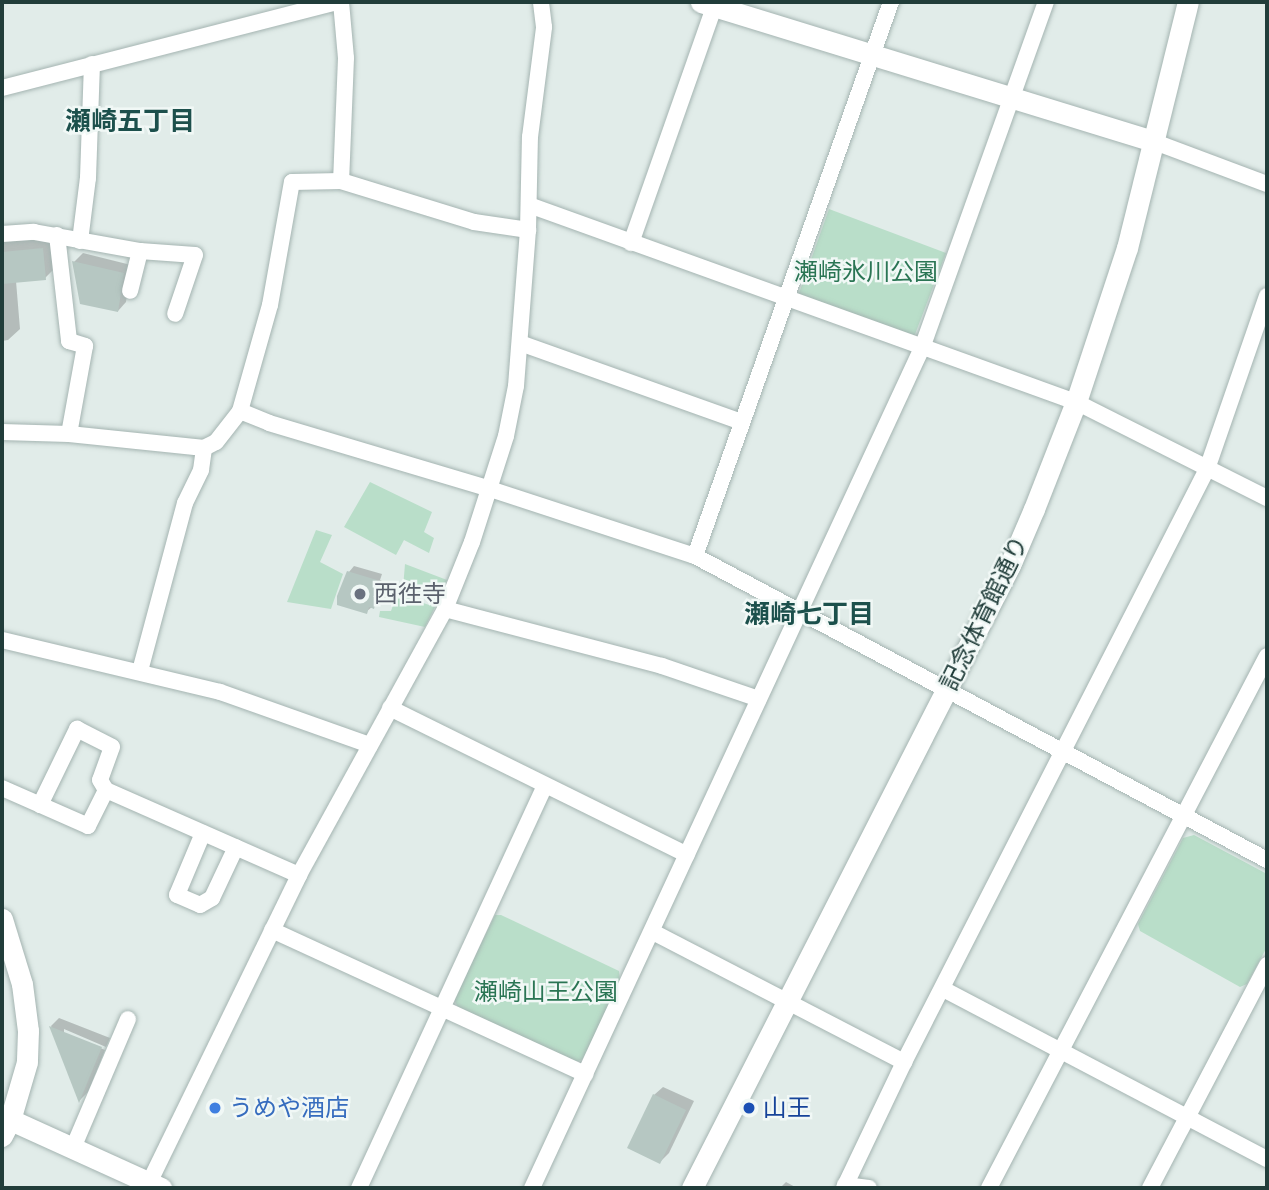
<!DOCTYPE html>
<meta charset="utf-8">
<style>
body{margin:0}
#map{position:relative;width:1269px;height:1190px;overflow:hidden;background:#e1ece9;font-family:"Titillium Web","Noto Sans JP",sans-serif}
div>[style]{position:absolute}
.green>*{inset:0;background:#b9dec9}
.shadow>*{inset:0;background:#0003}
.building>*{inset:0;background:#b6c7c2}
.roads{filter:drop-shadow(0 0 2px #a4b4b1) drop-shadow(0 0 2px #a4b4b1)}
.street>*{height:16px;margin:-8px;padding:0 8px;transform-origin:8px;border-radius:8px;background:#fff}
.secondary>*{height:21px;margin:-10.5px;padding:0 10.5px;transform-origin:10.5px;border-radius:10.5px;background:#fff}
.dots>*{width:19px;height:19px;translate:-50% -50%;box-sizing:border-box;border:4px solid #f1f8f6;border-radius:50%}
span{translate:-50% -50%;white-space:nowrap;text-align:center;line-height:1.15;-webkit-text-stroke:5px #f1f8f6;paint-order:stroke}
.park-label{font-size:24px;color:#2a7554}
.worship-label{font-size:24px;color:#5b616d}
.left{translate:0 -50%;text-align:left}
.street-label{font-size:24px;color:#213d3a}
.shop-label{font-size:24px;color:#366cbe}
.transit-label{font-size:24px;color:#164399}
.neighbourhood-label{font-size:26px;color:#1c504c;font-weight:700}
.frame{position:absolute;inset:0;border:4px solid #213d3a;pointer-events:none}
</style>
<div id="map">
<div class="green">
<i style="clip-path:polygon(829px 209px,946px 253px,914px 337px,798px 296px)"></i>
<i style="clip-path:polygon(370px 482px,432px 512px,424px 532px,434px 538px,429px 553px,404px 540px,396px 555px,344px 527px)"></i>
<i style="clip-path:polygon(316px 530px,332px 535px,320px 562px,343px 574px,331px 609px,287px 602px)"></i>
<i style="clip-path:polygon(405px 564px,447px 580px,439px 600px,403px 588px)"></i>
<i style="clip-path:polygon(397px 594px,435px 607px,425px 627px,379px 617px,380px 611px,391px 611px)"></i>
<i style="clip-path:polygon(1194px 835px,1267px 874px,1267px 947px,1247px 984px,1240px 987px,1140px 931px,1138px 924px,1183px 838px)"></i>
<i style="clip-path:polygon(495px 915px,501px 915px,619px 971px,620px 981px,583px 1059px,576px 1062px,458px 1008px,454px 999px)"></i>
</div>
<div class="shadow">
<i style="clip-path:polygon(54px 237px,57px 266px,45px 278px,16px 281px,20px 329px,8px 340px,2px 341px,2px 242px)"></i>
<i style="clip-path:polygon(83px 253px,131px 265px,126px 302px,118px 311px,74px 262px)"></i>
<i style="clip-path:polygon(354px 566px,382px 574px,380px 580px,384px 582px,379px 601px,366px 612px,349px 572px)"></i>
<i style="clip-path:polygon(59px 1018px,110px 1038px,106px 1047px,64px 1029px,64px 1033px,105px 1050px,88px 1092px,80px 1100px,51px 1026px)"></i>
<i style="clip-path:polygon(663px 1087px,694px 1101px,669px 1153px,660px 1162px,654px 1095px)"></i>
<i style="clip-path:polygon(786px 1182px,797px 1188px,780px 1188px)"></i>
</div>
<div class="building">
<i style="clip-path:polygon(43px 248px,46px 280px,2px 284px,2px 252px)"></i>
<i style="clip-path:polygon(72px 261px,124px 273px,118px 312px,80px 304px)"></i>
<i style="clip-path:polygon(347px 571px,377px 580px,375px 586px,380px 587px,374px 609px,369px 607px,367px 614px,337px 605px,337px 596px)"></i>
<i style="clip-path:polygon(49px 1026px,102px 1047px,79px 1103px)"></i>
<i style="clip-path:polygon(653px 1094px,686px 1110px,660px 1164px,627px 1148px)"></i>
</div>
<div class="roads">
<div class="street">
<i style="left:341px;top:2px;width:56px;rotate:84.9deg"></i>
<i style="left:346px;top:58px;width:123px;rotate:92.3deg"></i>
<i style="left:2px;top:88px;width:345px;rotate:-14.4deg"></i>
<i style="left:1155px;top:142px;width:120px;rotate:20.6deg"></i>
<i style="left:529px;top:205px;width:581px;rotate:19.81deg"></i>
<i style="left:1076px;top:402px;width:214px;rotate:26.7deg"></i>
<i style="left:2px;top:234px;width:32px;rotate:-4deg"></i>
<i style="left:34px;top:232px;width:108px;rotate:10.2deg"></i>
<i style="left:140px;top:251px;width:41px;rotate:104deg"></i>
<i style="left:57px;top:235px;width:107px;rotate:83.5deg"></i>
<i style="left:69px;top:341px;width:17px;rotate:17deg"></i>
<i style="left:85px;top:346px;width:89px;rotate:100.3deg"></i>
<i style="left:80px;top:241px;width:64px;rotate:-82.8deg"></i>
<i style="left:88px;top:178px;width:114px;rotate:-88deg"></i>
<i style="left:631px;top:243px;width:256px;rotate:-70.6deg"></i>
<i style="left:140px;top:251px;width:55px;rotate:4.2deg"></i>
<i style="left:195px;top:255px;width:62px;rotate:108.7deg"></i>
<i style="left:520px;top:343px;width:236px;rotate:19.6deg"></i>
<i style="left:240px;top:411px;width:31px;rotate:22deg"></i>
<i style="left:269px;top:423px;width:231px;rotate:16.6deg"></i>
<i style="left:490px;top:489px;width:216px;rotate:18.1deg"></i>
<i style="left:695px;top:556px;width:648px;rotate:27.99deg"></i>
<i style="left:2px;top:432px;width:67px;rotate:1.7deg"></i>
<i style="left:69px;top:434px;width:136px;rotate:5.9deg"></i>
<i style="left:204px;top:448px;width:13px;rotate:-27deg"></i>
<i style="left:216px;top:442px;width:39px;rotate:-52deg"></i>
<i style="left:240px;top:411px;width:110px;rotate:-74.2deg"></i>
<i style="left:270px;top:305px;width:125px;rotate:-79.9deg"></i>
<i style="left:292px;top:182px;width:49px;rotate:-1.2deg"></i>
<i style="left:341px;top:181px;width:139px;rotate:17.1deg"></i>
<i style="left:474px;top:222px;width:55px;rotate:8.4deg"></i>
<i style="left:695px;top:556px;width:588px;rotate:-70.52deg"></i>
<i style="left:445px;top:609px;width:224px;rotate:14.7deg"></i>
<i style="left:662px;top:666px;width:102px;rotate:18.8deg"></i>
<i style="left:2px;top:640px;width:224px;rotate:13.4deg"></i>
<i style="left:220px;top:692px;width:159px;rotate:19.5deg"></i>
<i style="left:140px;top:671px;width:174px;rotate:-75deg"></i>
<i style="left:185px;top:503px;width:37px;rotate:-64deg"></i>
<i style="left:201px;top:470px;width:22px;rotate:-82deg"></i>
<i style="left:390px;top:708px;width:331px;rotate:26.3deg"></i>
<i style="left:2px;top:788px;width:94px;rotate:23.8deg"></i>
<i style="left:88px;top:826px;width:40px;rotate:-63.4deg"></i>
<i style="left:106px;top:790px;width:211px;rotate:23.8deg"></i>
<i style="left:40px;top:805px;width:85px;rotate:-64deg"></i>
<i style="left:77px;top:729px;width:39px;rotate:27deg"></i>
<i style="left:112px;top:747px;width:35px;rotate:110deg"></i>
<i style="left:100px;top:780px;width:12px;rotate:59deg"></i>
<i style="left:203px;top:833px;width:67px;rotate:112.8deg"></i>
<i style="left:177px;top:895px;width:25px;rotate:23deg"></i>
<i style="left:200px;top:905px;width:14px;rotate:-30deg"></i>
<i style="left:212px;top:898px;width:56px;rotate:-64.8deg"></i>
<i style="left:272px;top:930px;width:345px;rotate:24.7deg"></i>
<i style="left:653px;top:932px;width:283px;rotate:27.4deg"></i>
<i style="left:943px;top:989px;width:366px;rotate:27.7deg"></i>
<i style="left:73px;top:1148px;width:140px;rotate:-66.9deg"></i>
<i style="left:149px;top:1183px;width:343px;rotate:-64deg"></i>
<i style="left:299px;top:875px;width:303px;rotate:-61.2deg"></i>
<i style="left:445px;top:609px;width:72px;rotate:-68.1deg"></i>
<i style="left:472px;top:542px;width:111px;rotate:-72.2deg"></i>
<i style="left:506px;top:436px;width:51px;rotate:-78.7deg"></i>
<i style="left:516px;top:386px;width:156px;rotate:-85.6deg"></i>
<i style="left:528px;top:230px;width:93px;rotate:-88.8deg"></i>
<i style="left:530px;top:137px;width:111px;rotate:-82.7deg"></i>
<i style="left:544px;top:27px;width:25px;rotate:-97deg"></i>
<i style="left:845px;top:1185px;width:24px;rotate:7deg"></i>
<i style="left:359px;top:1188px;width:443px;rotate:-65.2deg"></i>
<i style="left:532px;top:1188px;width:926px;rotate:-65.1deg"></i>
<i style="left:922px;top:348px;width:368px;rotate:-70.3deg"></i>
<i style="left:844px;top:1188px;width:140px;rotate:-64.5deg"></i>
<i style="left:904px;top:1062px;width:666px;rotate:-62.93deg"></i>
<i style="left:1207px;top:469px;width:183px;rotate:-70.9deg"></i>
<i style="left:989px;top:1188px;width:600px;rotate:-62.41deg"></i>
<i style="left:1150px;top:1188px;width:252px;rotate:-62.3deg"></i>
</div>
<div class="secondary">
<i style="left:701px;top:2px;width:475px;rotate:17.1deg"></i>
<i style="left:2px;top:919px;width:68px;rotate:72.9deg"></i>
<i style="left:22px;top:984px;width:47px;rotate:82.7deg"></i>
<i style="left:28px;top:1031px;width:31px;rotate:92deg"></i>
<i style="left:27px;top:1062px;width:60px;rotate:106.3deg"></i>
<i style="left:10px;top:1120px;width:18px;rotate:117deg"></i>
<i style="left:2px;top:1116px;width:175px;rotate:24.4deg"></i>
<i style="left:692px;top:1188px;width:699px;rotate:-62.96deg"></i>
<i style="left:1010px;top:565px;width:61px;rotate:-66.8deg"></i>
<i style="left:1034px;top:509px;width:115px;rotate:-68.6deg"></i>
<i style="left:1076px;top:402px;width:162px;rotate:-71.7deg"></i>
<i style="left:1127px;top:248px;width:253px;rotate:-76.1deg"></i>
</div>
</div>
<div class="dots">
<i style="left:360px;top:594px;background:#6b7280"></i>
<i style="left:215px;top:1108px;background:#3f7fe0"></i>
<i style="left:749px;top:1108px;background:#1a4fb4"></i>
</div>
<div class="park-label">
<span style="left:866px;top:272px">瀬崎氷川公園</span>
<span style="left:546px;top:992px">瀬崎山王公園</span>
</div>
<div class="worship-label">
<span class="left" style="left:374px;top:594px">西徃寺</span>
</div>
<div class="street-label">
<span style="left:984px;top:613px;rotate:-64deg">記念体育館通り</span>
</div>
<div class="shop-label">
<span class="left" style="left:229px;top:1108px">うめや酒店</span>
</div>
<div class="transit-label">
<span class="left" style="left:763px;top:1108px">山王</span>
</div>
<div class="neighbourhood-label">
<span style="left:130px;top:121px">瀬崎五丁目</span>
<span style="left:809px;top:614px">瀬崎七丁目</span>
</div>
<div class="frame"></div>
</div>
